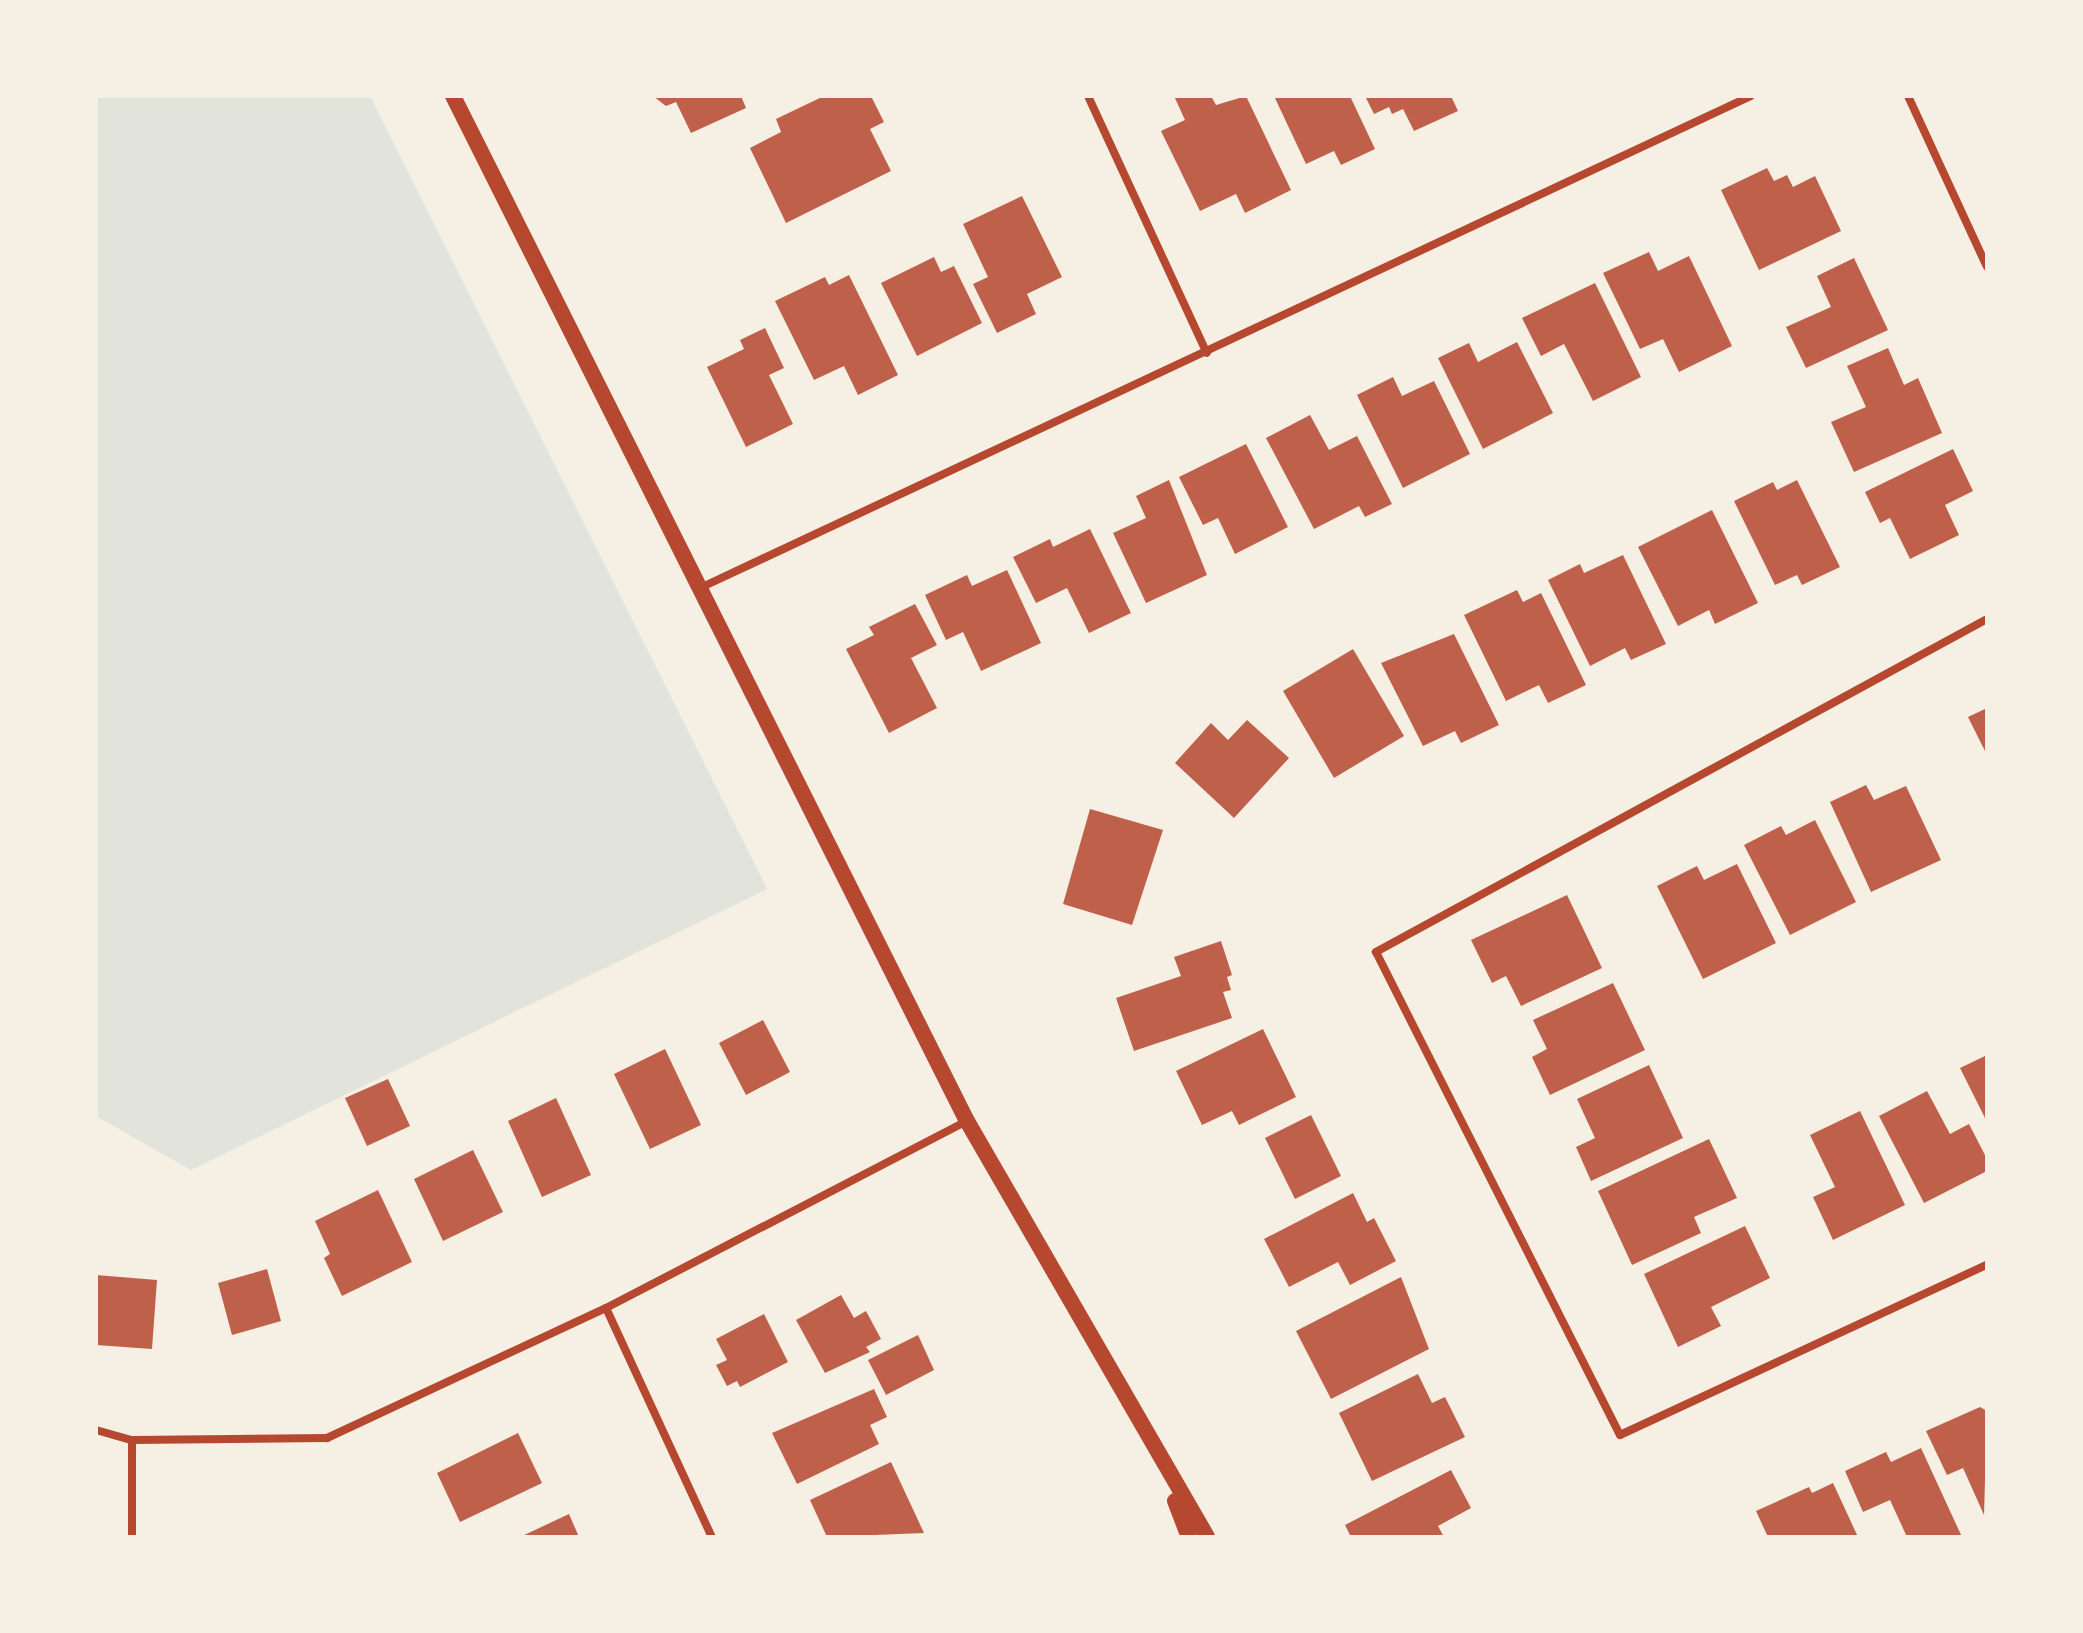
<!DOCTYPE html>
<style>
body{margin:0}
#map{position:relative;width:2083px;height:1633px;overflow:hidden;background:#f6efe4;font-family:Barlow,sans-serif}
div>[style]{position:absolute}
.green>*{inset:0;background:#e2e4dc}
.building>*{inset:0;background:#bf614a}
.minor>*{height:8px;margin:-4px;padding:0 4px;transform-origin:4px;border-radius:4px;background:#b5482f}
.secondary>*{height:16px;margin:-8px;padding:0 8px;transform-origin:8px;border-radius:8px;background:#b5482f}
span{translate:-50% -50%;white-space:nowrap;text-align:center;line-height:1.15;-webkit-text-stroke:8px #f6efe4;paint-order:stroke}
.frame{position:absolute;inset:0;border:98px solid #f6efe4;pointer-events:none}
</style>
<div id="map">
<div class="green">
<i style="clip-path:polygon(96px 96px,370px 96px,767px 889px,191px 1170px,96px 1116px)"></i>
</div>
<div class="building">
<i style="clip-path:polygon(653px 96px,741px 96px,746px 108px,691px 133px,676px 102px,666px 106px)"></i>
<i style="clip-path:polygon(824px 96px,871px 96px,884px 122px,870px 129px,891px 171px,786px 223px,750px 148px,781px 132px,776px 119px)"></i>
<i style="clip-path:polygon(1174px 96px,1211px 96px,1216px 105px,1246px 96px,1291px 190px,1245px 213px,1236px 194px,1200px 211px,1161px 131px,1185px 120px)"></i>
<i style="clip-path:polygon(1274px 96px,1350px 96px,1375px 149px,1341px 165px,1334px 151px,1306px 164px)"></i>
<i style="clip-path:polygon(1365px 96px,1451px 96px,1458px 111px,1414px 131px,1403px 109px,1392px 114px,1389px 107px,1374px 114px)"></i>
<i style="clip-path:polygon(1767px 168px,1774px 181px,1787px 175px,1793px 187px,1815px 176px,1841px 231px,1759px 270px,1721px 190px)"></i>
<i style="clip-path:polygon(1022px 196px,1062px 277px,1027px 294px,1036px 314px,997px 333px,973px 284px,988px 277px,963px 224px)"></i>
<i style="clip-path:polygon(1649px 252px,1658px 271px,1689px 256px,1732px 346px,1679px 372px,1663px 339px,1640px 349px,1603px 273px)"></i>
<i style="clip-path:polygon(934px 257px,941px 272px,954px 266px,982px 323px,917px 356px,881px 283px)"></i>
<i style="clip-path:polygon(1854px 258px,1888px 330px,1806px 368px,1786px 327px,1831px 307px,1817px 276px)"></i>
<i style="clip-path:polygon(849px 275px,898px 375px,858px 395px,844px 366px,814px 380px,775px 301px,825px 277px,829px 285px)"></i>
<i style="clip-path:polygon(1595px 283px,1641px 377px,1593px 401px,1564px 344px,1541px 356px,1522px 318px)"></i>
<i style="clip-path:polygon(765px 328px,784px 368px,769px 375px,793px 424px,746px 447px,707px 367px,744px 349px,740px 340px)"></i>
<i style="clip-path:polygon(1517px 342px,1553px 413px,1483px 449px,1438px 358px,1469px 343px,1478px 362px)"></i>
<i style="clip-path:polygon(1888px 348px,1904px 385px,1918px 378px,1942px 433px,1854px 472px,1831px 422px,1866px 407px,1847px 366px)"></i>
<i style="clip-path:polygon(1393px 377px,1402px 396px,1434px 381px,1470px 454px,1403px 488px,1357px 395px)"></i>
<i style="clip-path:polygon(1310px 415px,1329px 450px,1357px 436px,1392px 504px,1365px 517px,1359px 506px,1314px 529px,1266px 438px)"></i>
<i style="clip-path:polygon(1246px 444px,1288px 527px,1235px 554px,1218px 518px,1203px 525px,1179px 477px)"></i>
<i style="clip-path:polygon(1953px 449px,1973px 491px,1945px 505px,1959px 535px,1910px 559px,1890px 518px,1880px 523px,1865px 492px)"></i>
<i style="clip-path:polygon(1169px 480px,1207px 575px,1146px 603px,1113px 533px,1146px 518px,1136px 496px)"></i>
<i style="clip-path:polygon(1797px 480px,1840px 567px,1802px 585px,1797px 575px,1775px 585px,1734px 501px,1773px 482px,1777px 490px)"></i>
<i style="clip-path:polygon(1712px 510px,1758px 603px,1715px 624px,1709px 610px,1678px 626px,1638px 547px)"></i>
<i style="clip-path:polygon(1090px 529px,1131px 613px,1089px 633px,1067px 588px,1036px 603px,1013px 557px,1050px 539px,1053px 547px)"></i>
<i style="clip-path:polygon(1623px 555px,1666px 644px,1631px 660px,1625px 648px,1590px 666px,1548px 580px,1580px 564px,1584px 573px)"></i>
<i style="clip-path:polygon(1007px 570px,1041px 643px,981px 671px,963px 632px,946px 640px,925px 595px,967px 575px,972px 586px)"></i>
<i style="clip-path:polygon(1517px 590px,1523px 602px,1541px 593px,1586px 685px,1548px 703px,1539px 685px,1506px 701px,1464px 615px)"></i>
<i style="clip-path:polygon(915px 604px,937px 645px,911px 658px,937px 708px,889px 733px,846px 649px,874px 635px,869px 627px)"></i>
<i style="clip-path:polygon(1454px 634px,1499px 725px,1461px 743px,1455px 731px,1423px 746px,1381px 663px)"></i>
<i style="clip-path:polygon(1353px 649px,1404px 736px,1334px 778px,1283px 691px)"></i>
<i style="clip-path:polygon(1987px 708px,1987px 755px,1968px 717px)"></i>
<i style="clip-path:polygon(1247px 720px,1289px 758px,1234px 818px,1175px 763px,1211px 723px,1228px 740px)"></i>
<i style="clip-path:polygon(1866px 785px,1874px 800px,1906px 786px,1941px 860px,1871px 892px,1830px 802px)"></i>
<i style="clip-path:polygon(1090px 809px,1163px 830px,1132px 925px,1063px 904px)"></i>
<i style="clip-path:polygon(1815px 820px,1856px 902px,1790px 935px,1744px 845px,1781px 826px,1786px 835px)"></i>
<i style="clip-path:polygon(1737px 864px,1776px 943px,1703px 979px,1657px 886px,1697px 866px,1704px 880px)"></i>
<i style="clip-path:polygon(1567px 895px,1602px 968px,1521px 1006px,1506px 976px,1492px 983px,1471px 940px)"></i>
<i style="clip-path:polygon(1221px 941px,1232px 975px,1227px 977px,1231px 990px,1223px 992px,1232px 1018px,1134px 1051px,1116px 998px,1181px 976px,1174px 957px)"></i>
<i style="clip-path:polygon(1613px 983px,1645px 1050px,1550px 1095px,1532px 1057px,1547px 1049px,1533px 1020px)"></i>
<i style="clip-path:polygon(763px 1020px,790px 1072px,746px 1095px,719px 1043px)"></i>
<i style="clip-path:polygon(1263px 1029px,1296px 1097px,1239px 1125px,1232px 1111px,1202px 1125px,1176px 1071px)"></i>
<i style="clip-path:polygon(665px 1049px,701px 1125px,650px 1149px,614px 1074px)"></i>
<i style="clip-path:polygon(1987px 1055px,1987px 1122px,1960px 1068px)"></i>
<i style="clip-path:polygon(1649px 1065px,1683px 1138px,1591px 1181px,1576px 1147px,1595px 1138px,1577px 1099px)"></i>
<i style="clip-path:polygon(388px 1079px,410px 1126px,367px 1146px,345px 1098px)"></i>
<i style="clip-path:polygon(1927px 1091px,1950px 1134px,1969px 1124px,1987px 1159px,1987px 1171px,1924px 1203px,1879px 1116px)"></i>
<i style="clip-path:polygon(556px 1098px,591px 1175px,542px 1197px,508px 1121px)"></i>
<i style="clip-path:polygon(1860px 1111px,1905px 1205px,1833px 1240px,1813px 1197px,1835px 1187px,1810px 1135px)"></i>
<i style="clip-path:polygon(1311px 1115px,1341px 1176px,1295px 1199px,1265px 1138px)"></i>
<i style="clip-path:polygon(1709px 1139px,1737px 1198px,1694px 1217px,1701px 1233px,1632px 1265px,1598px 1191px)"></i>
<i style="clip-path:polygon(473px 1150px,503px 1212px,443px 1241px,414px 1179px)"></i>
<i style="clip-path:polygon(378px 1190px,412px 1262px,342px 1296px,324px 1258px,330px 1254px,315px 1221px)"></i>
<i style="clip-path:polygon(1353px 1193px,1367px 1222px,1374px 1218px,1396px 1261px,1350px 1285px,1338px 1262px,1289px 1287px,1264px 1239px)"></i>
<i style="clip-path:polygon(1745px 1226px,1770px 1278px,1711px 1307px,1721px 1326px,1678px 1347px,1644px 1274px)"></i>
<i style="clip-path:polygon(267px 1269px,281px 1321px,232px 1335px,218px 1283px)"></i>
<i style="clip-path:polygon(96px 1275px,157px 1280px,152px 1349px,96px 1345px)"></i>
<i style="clip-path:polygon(1401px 1277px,1429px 1349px,1331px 1399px,1296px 1331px)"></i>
<i style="clip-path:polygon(841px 1295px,854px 1318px,866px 1311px,881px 1339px,866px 1347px,870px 1352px,825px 1373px,796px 1320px)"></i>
<i style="clip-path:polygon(764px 1314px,788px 1362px,740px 1387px,737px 1381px,727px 1386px,716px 1365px,727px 1360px,716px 1339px)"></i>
<i style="clip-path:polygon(918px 1335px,934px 1370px,886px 1395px,868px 1360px)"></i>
<i style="clip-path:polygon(1418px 1374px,1432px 1403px,1445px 1397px,1465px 1437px,1372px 1481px,1339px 1413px)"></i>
<i style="clip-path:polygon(874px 1389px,887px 1417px,870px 1425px,879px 1444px,797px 1484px,772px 1433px)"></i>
<i style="clip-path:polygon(1980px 1407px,1987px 1411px,1984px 1515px,1963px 1468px,1947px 1475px,1926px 1431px)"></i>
<i style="clip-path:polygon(518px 1433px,542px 1483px,460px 1522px,437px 1473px)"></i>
<i style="clip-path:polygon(1921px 1448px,1962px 1537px,1907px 1537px,1890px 1500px,1863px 1512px,1845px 1471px,1886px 1452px,1891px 1462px)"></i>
<i style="clip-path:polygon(891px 1462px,924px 1533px,827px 1537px,810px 1500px)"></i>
<i style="clip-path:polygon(1451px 1470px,1471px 1508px,1438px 1526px,1444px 1537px,1351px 1537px,1345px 1525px)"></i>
<i style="clip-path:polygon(1833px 1483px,1858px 1537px,1768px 1537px,1756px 1511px,1809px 1487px,1812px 1493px)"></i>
<i style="clip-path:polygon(569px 1514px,579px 1537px,520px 1537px)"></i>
</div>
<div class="minor">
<i style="left:1088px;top:96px;width:283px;rotate:65.2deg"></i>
<i style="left:1908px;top:96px;width:188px;rotate:65.2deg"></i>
<i style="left:700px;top:588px;width:1160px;rotate:-25.09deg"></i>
<i style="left:1987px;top:619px;width:696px;rotate:151.41deg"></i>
<i style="left:1376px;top:952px;width:541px;rotate:63.2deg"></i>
<i style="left:1620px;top:1435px;width:404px;rotate:-24.9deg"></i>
<i style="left:606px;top:1308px;width:252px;rotate:65.2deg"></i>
<i style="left:96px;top:1430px;width:37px;rotate:16deg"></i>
<i style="left:132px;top:1440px;width:195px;rotate:-0.6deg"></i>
<i style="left:327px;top:1438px;width:308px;rotate:-25deg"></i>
<i style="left:606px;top:1308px;width:407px;rotate:-27.4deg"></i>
<i style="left:132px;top:1440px;width:97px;rotate:90deg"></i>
</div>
<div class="secondary">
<i style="left:453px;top:96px;width:1147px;rotate:63.37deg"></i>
<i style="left:967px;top:1121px;width:480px;rotate:60deg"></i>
<i style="left:1175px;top:1501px;width:39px;rotate:69deg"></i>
</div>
<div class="frame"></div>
</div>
